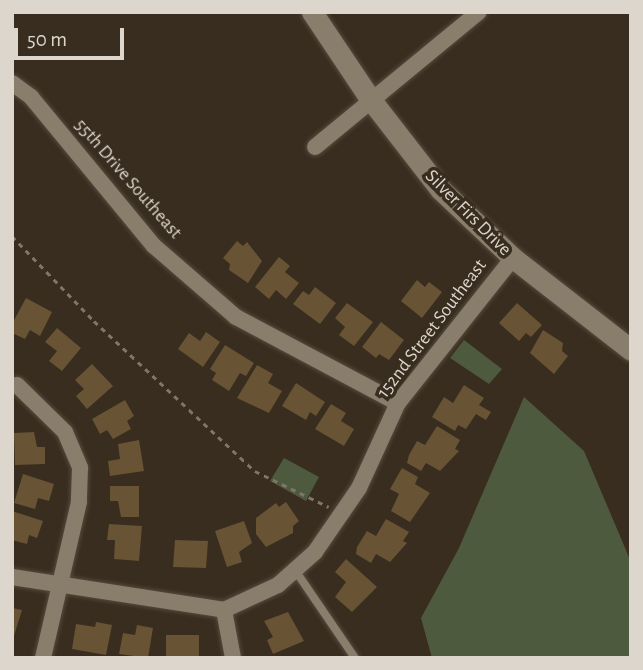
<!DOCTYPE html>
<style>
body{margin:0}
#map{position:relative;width:643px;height:670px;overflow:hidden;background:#382d1f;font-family:"Alegreya Sans",sans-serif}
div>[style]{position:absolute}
.green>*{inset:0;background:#4e5a3e}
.building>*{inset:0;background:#685334}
.path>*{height:2.5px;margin-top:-1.25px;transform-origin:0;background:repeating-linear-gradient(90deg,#7f7569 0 5px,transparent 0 10px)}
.roads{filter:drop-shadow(0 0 2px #544b3e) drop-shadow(0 0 2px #544b3e)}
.service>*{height:8px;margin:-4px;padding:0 4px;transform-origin:4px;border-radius:4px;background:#897d6c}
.minor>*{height:16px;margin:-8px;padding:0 8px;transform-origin:8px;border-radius:8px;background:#897d6c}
.tertiary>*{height:21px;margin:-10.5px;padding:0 10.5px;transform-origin:10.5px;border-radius:10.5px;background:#897d6c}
span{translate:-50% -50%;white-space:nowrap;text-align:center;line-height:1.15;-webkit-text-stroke:7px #382d1f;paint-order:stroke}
.street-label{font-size:19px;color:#ddd6cd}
.frame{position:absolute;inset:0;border:14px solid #ddd6cd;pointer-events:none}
.scale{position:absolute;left:14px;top:28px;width:110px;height:32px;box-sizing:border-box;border:4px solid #ddd6cd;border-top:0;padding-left:9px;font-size:21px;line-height:24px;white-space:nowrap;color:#ddd6cd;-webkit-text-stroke:5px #382d1f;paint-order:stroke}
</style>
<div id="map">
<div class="green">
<i style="clip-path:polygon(464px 340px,502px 369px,489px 384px,450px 358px)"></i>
<i style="clip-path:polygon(524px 397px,584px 451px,631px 562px,631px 658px,432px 658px,421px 618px,459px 548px)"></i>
<i style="clip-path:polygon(284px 458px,319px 477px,306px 501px,270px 481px)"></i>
</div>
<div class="building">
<i style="clip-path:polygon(237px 241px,243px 246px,247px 242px,262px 261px,248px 283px,229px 270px,230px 264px,223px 258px)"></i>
<i style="clip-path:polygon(279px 257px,290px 266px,285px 272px,299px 283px,286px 299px,276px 290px,269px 299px,255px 287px)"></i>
<i style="clip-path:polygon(417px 280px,425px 287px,429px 282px,442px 292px,422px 318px,401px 301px)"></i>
<i style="clip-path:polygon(315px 287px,336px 303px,320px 324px,293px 304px,303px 291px,309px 295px)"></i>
<i style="clip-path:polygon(26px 298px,52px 312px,40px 336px,30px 330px,25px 339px,12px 333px,12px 324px)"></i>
<i style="clip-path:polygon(347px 303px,373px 322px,354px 346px,339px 335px,345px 327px,335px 318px)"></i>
<i style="clip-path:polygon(517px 303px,542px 325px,531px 337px,526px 333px,519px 341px,499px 323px)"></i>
<i style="clip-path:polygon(381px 322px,404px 340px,389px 360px,379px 354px,376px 358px,362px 347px)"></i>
<i style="clip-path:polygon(57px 328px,81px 348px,62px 371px,49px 361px,57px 351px,45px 342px)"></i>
<i style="clip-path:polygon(543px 330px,563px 343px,562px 351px,568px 356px,554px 374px,530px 353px)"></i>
<i style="clip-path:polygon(206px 332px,220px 342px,203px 367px,178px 349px,189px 333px,200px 341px)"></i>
<i style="clip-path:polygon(225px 345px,254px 363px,246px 376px,240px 373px,229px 391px,212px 380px,216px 373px,210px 369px)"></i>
<i style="clip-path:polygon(92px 364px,113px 386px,87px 409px,76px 396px,84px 389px,75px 380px)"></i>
<i style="clip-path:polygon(257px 365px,273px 374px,268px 383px,282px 391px,269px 413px,237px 398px)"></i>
<i style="clip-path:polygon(296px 383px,325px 402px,316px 416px,310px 412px,306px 420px,282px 406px)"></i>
<i style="clip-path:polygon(464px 385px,484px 398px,479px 405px,491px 412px,486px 420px,476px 414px,466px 429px,458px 425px,455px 431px,432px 417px,444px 397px,453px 403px)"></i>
<i style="clip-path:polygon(125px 400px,134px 416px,127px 421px,131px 429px,113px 439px,107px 430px,100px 434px,92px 419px)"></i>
<i style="clip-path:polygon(331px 404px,346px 413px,341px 421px,354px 429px,344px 446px,315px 429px)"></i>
<i style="clip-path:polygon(437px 426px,460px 440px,455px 449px,459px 451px,440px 471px,426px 463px,421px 471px,407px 463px,409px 455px,417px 441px,425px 445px)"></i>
<i style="clip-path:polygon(34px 432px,37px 447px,45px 447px,45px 464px,15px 465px,14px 433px)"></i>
<i style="clip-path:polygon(139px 440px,144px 471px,110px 476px,108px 461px,120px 459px,118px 444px)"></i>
<i style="clip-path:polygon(402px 468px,418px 477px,415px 484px,430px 493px,410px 522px,391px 511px,399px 494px,390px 489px)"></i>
<i style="clip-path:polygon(23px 474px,54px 484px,49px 501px,38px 498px,35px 509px,14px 503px)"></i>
<i style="clip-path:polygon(110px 486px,139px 486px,139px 517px,121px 517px,118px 501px,110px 501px)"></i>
<i style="clip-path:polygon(286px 502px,299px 521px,293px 526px,293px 533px,266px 547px,256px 534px,256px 518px,276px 503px,279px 507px)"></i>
<i style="clip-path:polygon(12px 511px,43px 521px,37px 538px,29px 535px,27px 544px,12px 540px)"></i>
<i style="clip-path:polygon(386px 519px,409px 532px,403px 541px,407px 543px,390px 562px,376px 554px,371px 563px,356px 554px,357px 547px,367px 531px,376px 536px)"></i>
<i style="clip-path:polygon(244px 521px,252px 543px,239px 552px,242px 562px,227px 567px,215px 531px)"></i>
<i style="clip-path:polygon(109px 524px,142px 526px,139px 561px,114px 559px,115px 540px,107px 540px)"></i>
<i style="clip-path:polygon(175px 540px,208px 541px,206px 568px,173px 567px)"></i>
<i style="clip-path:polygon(346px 559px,377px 587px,352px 612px,335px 597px,346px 582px,335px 572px)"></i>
<i style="clip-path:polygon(12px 608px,22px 610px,13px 639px,12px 639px)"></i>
<i style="clip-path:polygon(288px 612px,304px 641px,273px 654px,267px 640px,273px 637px,264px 621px)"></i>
<i style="clip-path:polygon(96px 622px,112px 625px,106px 655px,72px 649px,76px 624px,95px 627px)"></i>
<i style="clip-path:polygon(137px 625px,153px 628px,148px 658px,119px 654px,123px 633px,135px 635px)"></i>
<i style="clip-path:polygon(166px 635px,199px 635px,199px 658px,166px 658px)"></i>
</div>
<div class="path">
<i style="left:12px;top:236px;width:118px;rotate:46deg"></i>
<i style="left:94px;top:321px;width:220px;rotate:43deg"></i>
<i style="left:255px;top:471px;width:82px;rotate:25.9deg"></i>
</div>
<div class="roads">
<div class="service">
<i style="left:295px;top:570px;width:107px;rotate:55.7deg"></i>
</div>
<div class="minor">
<i style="left:12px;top:83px;width:24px;rotate:36deg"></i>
<i style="left:31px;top:97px;width:193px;rotate:50.5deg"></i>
<i style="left:154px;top:246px;width:108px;rotate:40.9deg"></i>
<i style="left:236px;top:317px;width:183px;rotate:28deg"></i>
<i style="left:315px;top:147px;width:212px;rotate:-39.5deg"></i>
<i style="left:17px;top:385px;width:67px;rotate:44.4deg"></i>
<i style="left:65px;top:432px;width:39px;rotate:67deg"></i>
<i style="left:80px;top:468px;width:34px;rotate:92deg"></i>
<i style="left:79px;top:502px;width:160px;rotate:103deg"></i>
<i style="left:12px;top:577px;width:215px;rotate:8.8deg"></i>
<i style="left:224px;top:610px;width:60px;rotate:-24.8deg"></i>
<i style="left:278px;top:585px;width:50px;rotate:-41.7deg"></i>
<i style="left:315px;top:552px;width:78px;rotate:-55.5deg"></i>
<i style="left:359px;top:488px;width:94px;rotate:-65.4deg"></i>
<i style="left:398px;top:403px;width:185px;rotate:-51.6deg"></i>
<i style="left:224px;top:610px;width:49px;rotate:79.4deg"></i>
</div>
<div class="tertiary">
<i style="left:312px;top:12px;width:106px;rotate:56.2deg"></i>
<i style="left:371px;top:100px;width:113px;rotate:52.2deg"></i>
<i style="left:440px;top:189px;width:100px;rotate:43.4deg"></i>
<i style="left:513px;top:258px;width:150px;rotate:37.9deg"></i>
</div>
</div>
<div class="street-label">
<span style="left:128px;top:179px;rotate:49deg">55th Drive Southeast</span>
<span style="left:468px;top:213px;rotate:45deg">Silver Firs Drive</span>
<span style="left:432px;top:329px;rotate:-53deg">152nd Street Southeast</span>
</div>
<div class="frame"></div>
<div class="scale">50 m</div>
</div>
